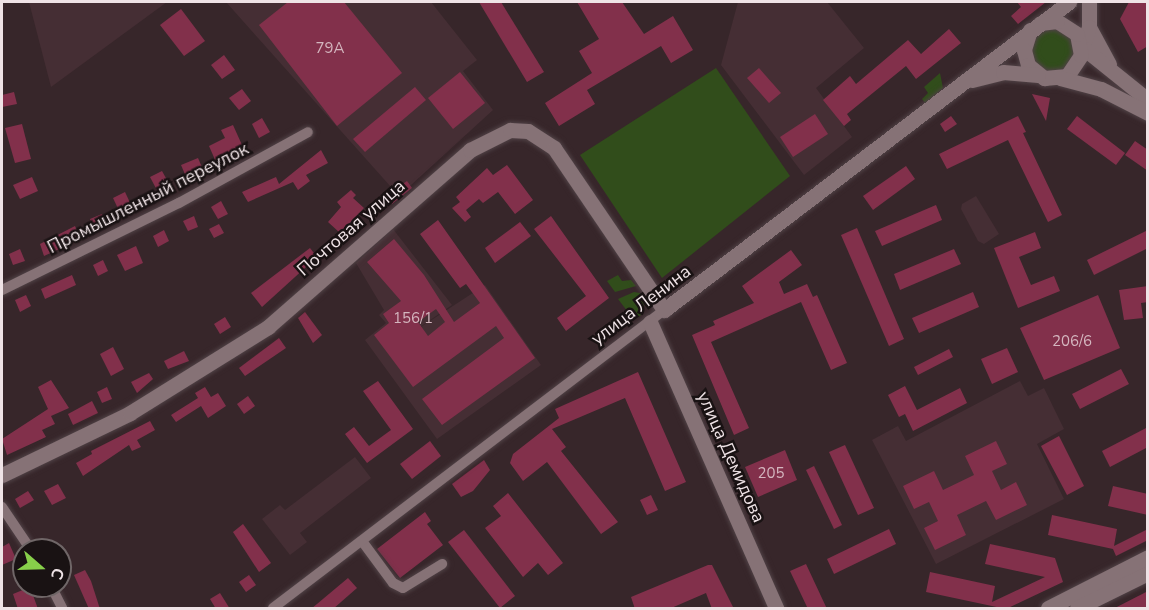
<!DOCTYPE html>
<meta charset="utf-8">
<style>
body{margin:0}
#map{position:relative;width:1149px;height:610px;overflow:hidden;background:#37262a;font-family:"Nunito Sans",sans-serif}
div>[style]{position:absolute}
.built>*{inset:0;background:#452e34}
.green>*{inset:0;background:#314d1b}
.round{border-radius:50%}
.building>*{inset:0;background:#82304b}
.roads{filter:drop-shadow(0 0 2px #504246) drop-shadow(0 0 2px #504246)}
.street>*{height:10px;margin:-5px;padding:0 5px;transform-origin:5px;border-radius:5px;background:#867276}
.secondary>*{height:15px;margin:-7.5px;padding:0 7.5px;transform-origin:7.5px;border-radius:7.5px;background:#867276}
span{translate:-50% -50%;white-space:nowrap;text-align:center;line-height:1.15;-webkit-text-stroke:5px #191213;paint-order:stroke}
.number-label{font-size:15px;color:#d4b6bf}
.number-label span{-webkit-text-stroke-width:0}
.street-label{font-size:18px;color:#efe3e6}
.frame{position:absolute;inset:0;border:3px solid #efe3e6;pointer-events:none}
.north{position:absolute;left:12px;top:538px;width:60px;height:60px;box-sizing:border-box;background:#191213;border:2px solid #6f6667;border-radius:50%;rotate:110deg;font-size:16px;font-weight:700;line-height:24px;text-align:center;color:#efe3e6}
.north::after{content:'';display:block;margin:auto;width:21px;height:27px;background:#87cf4a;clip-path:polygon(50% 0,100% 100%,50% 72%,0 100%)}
</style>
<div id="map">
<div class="built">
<i style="clip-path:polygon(29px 2px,167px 2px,51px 87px)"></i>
<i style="clip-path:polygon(226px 2px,431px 2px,477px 60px,463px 71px,493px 110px,399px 196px)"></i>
<i style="clip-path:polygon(738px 2px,827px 2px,864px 48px,816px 88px,852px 137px,804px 175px,721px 65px)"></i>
<i style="clip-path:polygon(976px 196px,999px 234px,984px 244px,978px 241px,961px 209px,962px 204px)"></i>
<i style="clip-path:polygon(393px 229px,452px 305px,404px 338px,485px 285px,541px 365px,437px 439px,365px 340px,386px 323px,379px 315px,384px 310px,356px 263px)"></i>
<i style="clip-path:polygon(1020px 381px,1028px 396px,1044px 388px,1064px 429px,1037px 444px,1064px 499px,936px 564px,872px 440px,898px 426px,906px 441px)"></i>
<i style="clip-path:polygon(355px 457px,371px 478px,300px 533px,307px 542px,290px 555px,262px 519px,280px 505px,285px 510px)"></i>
</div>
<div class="green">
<i class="round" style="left:1032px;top:29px;width:42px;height:42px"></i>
<i style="clip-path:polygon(716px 68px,790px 176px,662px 278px,580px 155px)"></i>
<i style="clip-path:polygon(940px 73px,943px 88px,925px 103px,922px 99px,928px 93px,924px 87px)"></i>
<i style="clip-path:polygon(618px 275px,622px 281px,631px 280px,636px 286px,615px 292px,607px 281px)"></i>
<i style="clip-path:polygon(634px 292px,640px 293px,644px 306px,641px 315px,634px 320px,618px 299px)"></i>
</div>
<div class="building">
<i style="clip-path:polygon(288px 2px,344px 2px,402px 73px,337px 126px,259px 25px)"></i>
<i style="clip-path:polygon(479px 2px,501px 2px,544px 72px,527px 82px)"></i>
<i style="clip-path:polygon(577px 2px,622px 2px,644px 34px,673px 16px,693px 50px,671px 63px,661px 46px,587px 90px,595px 104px,559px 126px,545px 103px,592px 73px,579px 51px,599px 39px)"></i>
<i style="clip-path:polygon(1017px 2px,1046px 2px,1018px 24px,1011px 16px,1021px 7px)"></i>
<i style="clip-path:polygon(1129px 2px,1148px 2px,1148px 46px,1138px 52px,1120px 19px)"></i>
<i style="clip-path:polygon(181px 9px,205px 41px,184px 56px,160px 25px)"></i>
<i style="clip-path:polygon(949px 29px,961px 43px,916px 79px,906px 66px,847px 114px,851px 120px,844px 126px,823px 100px,850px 76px,856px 84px,908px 40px,921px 54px)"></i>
<i style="clip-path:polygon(224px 55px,235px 70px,222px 79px,211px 65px)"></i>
<i style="clip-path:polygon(759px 68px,781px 93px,769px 103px,747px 78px)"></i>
<i style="clip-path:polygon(460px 72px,485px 103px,453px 129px,428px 98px)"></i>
<i style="clip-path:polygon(415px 87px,426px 100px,365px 152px,353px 139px)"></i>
<i style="clip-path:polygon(242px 89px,251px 101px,239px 110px,229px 98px)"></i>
<i style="clip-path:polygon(14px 92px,17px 104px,2px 107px,2px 95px)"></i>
<i style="clip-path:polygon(1032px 94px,1050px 98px,1046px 121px)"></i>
<i style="clip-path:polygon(815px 114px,828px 134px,793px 157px,780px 137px)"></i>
<i style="clip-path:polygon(951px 116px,957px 124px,945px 132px,940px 124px)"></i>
<i style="clip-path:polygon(1018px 116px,1026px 132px,1023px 133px,1062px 215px,1048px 222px,1008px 140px,947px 169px,939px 154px)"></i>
<i style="clip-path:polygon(1077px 116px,1125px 153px,1116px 165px,1067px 129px)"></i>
<i style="clip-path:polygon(262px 118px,270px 132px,259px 138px,252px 124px)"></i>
<i style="clip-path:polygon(22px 124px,31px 159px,15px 163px,5px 128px)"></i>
<i style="clip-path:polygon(233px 125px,242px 145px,216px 162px,209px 146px,225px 138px,221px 130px)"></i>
<i style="clip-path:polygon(1135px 141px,1148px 150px,1148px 171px,1125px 155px)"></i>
<i style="clip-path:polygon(321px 150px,328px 163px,306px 175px,310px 181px,298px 190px,293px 182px,248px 202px,242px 192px,276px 177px,279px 184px)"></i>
<i style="clip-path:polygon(198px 158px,204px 172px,187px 179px,181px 165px)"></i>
<i style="clip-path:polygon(507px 165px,533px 200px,515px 214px,498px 192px,483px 203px,479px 199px,466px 210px,471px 217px,465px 222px,452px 208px,460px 202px,456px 197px,487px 168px,493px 175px)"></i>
<i style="clip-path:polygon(906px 166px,915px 179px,873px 210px,863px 196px)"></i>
<i style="clip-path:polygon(162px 171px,171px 187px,159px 194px,150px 177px)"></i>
<i style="clip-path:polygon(32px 177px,38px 191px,20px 199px,13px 185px)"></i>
<i style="clip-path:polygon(407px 181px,412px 188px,392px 204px,386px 196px)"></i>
<i style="clip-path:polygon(351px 190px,356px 195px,353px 198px,364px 208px,340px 233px,328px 222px,341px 207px,337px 202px)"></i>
<i style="clip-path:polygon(125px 192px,133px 209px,121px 215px,113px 198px)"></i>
<i style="clip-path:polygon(221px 201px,228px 214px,218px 219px,211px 207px)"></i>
<i style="clip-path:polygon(936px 205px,942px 220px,882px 246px,875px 231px)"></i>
<i style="clip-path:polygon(102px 214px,107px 225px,95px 231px,90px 219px)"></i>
<i style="clip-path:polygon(194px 216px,198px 227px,188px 231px,183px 221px)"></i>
<i style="clip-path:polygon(551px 216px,609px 298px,566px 331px,557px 318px,586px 296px,534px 229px)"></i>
<i style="clip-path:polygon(evenodd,438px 220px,535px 358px,442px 425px,422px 399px,504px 338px,496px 326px,413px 387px,374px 335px,389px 323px,383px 314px,401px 301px,367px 262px,394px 239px,424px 275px,454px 322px,480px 303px,466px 284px,460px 288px,420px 234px,438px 220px,436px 309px,445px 322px,428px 336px,418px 322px,436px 309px)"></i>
<i style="clip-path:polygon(520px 222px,531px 236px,495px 263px,485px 248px)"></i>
<i style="clip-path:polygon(219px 224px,224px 233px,214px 238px,209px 229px)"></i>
<i style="clip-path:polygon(75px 226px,81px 239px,44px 256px,40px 244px)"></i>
<i style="clip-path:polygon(857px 228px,904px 339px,889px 346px,841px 235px)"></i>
<i style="clip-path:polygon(164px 230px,169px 241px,158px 247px,153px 236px)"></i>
<i style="clip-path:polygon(1148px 230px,1148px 248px,1094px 275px,1087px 260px)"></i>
<i style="clip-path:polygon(1035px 232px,1041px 248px,1019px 257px,1031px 285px,1054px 276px,1060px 291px,1018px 308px,994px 248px)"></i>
<i style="clip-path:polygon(136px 246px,143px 263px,125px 271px,117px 255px)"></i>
<i style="clip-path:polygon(310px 248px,317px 257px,262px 307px,251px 293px)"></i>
<i style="clip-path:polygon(20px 249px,25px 261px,13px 265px,9px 254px)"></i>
<i style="clip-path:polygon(954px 249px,961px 264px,900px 290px,894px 274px)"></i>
<i style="clip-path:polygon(791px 250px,802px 265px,779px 282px,784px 294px,807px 284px,813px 297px,817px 295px,847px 363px,831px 370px,801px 302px,711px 342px,749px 428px,734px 435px,692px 335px,715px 325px,713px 321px,754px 303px,742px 286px)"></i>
<i style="clip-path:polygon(103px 260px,108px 271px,98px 276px,93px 265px)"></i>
<i style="clip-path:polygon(72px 275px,76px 285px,45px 299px,41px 289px)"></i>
<i style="clip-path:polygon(1148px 286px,1148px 302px,1141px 303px,1143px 318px,1124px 320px,1119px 290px)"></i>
<i style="clip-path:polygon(973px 292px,979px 307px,919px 333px,912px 318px)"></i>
<i style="clip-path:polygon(26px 295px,31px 306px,20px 312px,15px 300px)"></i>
<i style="clip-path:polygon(1098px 295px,1120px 348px,1044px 380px,1020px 328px)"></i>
<i style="clip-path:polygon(305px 312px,322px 335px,313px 343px,298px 318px)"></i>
<i style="clip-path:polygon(225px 317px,231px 327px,220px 334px,214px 324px)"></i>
<i style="clip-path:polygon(279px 338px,286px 348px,245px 376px,239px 368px)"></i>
<i style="clip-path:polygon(113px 347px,124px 369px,111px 376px,100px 354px)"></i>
<i style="clip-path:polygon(1007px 348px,1018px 372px,992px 384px,981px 359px)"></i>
<i style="clip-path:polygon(949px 349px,953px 357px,918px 375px,914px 367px)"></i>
<i style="clip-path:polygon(184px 351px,189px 361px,168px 369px,164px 361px)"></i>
<i style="clip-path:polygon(1121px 369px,1129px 384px,1080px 409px,1072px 394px)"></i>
<i style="clip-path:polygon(638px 372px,686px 482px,665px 491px,625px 398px,552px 429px,566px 447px,561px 451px,618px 522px,601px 534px,547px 462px,523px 481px,510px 463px,513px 454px,559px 418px,555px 409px)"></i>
<i style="clip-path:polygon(149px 373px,153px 379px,137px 393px,131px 382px)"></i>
<i style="clip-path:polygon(51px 380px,69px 408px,51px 416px,55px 424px,42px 430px,46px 437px,7px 455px,2px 439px,48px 409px,38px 387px)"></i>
<i style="clip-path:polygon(378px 381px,413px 429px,367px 463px,345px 434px,354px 427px,369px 446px,391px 430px,363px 391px)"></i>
<i style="clip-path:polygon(905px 386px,917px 410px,960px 388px,967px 403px,913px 431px,905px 414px,899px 417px,888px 395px)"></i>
<i style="clip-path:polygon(107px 387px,112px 399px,102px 403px,97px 392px)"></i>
<i style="clip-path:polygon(205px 387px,211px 397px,218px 393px,226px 406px,208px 418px,201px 406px,176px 422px,171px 415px,198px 398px,195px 393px)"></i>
<i style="clip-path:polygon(248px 396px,255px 406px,244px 414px,237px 404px)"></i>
<i style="clip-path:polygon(92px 401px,98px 413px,73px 425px,68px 414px)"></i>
<i style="clip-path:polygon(150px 421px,155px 430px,137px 440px,141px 447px,132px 451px,129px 445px,83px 476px,76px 463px,92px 454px,91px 451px)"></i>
<i style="clip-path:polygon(1148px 427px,1148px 447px,1110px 467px,1102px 451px)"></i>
<i style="clip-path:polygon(1059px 436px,1084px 486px,1067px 495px,1041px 446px)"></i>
<i style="clip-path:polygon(430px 441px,441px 456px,412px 479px,400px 464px)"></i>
<i style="clip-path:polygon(996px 441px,1007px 464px,992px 471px,1001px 490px,1016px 482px,1027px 505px,996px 520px,986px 501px,957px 515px,966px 535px,935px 550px,924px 528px,938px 521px,929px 502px,914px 509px,903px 486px,934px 471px,943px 490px,974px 475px,965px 456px)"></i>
<i style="clip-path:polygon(845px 445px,874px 508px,858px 515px,829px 452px)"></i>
<i style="clip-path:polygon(785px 450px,797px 480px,758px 497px,745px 467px)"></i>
<i style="clip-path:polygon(484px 460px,490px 470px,473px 491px,461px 497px,452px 484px)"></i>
<i style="clip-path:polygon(814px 466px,842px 525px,834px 529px,806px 470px)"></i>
<i style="clip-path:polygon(58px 484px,66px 498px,52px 505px,44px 491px)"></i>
<i style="clip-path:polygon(1113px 486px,1148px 494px,1148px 515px,1108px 506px)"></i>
<i style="clip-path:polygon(28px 491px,34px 500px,20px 508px,15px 499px)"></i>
<i style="clip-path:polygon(508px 493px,563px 563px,548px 575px,538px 563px,523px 577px,485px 528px,501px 516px,493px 506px)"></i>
<i style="clip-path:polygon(651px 495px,658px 510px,647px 515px,640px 500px)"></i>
<i style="clip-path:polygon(425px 512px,431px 521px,427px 524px,443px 545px,400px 578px,377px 549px)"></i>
<i style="clip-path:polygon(1052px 515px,1117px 529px,1114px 546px,1148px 529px,1148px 540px,1116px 556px,1113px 549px,1048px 535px)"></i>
<i style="clip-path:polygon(243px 524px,271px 563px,259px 572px,233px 532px)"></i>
<i style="clip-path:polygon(889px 529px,896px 544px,834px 574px,827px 559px)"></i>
<i style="clip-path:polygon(464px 530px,515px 596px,500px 608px,448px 542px)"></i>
<i style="clip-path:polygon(9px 543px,16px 559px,2px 565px,2px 547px)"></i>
<i style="clip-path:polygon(990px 544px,1055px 558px,1063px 582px,1006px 609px,926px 592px,930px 572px,995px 586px,992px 602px,1045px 577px,985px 564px)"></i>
<i style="clip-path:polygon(806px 564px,827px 609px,808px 609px,790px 571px)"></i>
<i style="clip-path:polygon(708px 565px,712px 565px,734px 609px,712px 609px,706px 593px,669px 609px,635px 609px,631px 597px)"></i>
<i style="clip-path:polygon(85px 570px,91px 581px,100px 609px,89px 609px,74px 575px)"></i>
<i style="clip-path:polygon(249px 575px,256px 585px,246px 592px,239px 582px)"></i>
<i style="clip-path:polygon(348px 578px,357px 588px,333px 609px,311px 609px)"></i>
<i style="clip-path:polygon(30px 587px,38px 609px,18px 609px,13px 594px)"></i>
<i style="clip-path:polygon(1148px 591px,1148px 609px,1113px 609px)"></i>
<i style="clip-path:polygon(220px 593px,230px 609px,216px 609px,210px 599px)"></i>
</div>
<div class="roads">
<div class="street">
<i style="left:2px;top:290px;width:197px;rotate:-26.2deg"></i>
<i style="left:179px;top:203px;width:147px;rotate:-28.8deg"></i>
<i style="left:2px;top:507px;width:52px;rotate:56deg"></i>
<i style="left:362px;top:541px;width:52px;rotate:53.6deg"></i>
<i style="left:393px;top:583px;width:11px;rotate:27deg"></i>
<i style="left:403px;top:588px;width:46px;rotate:-31.6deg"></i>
<i style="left:51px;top:586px;width:25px;rotate:63deg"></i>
<i style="left:273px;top:608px;width:492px;rotate:-37.3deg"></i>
</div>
<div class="secondary">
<i style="left:1089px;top:2px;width:25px;rotate:90deg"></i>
<i style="left:1089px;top:27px;width:42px;rotate:61.6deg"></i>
<i style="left:1089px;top:27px;width:21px;rotate:109deg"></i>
<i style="left:1082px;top:47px;width:85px;rotate:38.8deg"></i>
<i style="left:1030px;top:30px;width:21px;rotate:107deg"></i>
<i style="left:1024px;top:50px;width:16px;rotate:75deg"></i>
<i style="left:1028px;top:65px;width:21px;rotate:39deg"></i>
<i style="left:1044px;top:78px;width:23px;rotate:-5deg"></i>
<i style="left:1067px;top:76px;width:25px;rotate:-56deg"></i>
<i style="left:1081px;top:55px;width:21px;rotate:-101deg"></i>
<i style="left:1077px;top:34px;width:24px;rotate:-147deg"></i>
<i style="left:1057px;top:21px;width:17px;rotate:173deg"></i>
<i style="left:1060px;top:78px;width:42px;rotate:15deg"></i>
<i style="left:1101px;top:89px;width:53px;rotate:27.1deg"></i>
<i style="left:972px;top:80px;width:32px;rotate:-14deg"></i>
<i style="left:1003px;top:72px;width:35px;rotate:5deg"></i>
<i style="left:650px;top:322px;width:313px;rotate:66.2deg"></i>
<i style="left:2px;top:475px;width:142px;rotate:-25.8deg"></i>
<i style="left:130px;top:413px;width:163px;rotate:-31.9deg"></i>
<i style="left:268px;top:327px;width:269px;rotate:-41.2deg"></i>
<i style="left:470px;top:150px;width:45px;rotate:-26.6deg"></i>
<i style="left:510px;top:130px;width:18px;rotate:3deg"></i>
<i style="left:528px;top:131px;width:31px;rotate:33deg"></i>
<i style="left:554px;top:148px;width:196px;rotate:55.8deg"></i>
<i style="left:664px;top:310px;width:509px;rotate:-37.25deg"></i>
<i style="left:1048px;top:608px;width:112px;rotate:-27deg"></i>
<i style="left:1077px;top:608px;width:79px;rotate:-26.2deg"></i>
</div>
</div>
<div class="number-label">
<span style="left:330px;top:49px">79А</span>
<span style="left:413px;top:319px">156/1</span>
<span style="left:1072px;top:342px">206/6</span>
<span style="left:771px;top:474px">205</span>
</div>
<div class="street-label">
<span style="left:148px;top:198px;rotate:-27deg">Промышленный переулок</span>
<span style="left:351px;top:228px;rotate:-41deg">Почтовая улица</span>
<span style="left:641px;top:305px;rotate:-37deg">улица Ленина</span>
<span style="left:731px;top:457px;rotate:66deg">улица Демидова</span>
</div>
<div class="frame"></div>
<div class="north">С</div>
</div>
